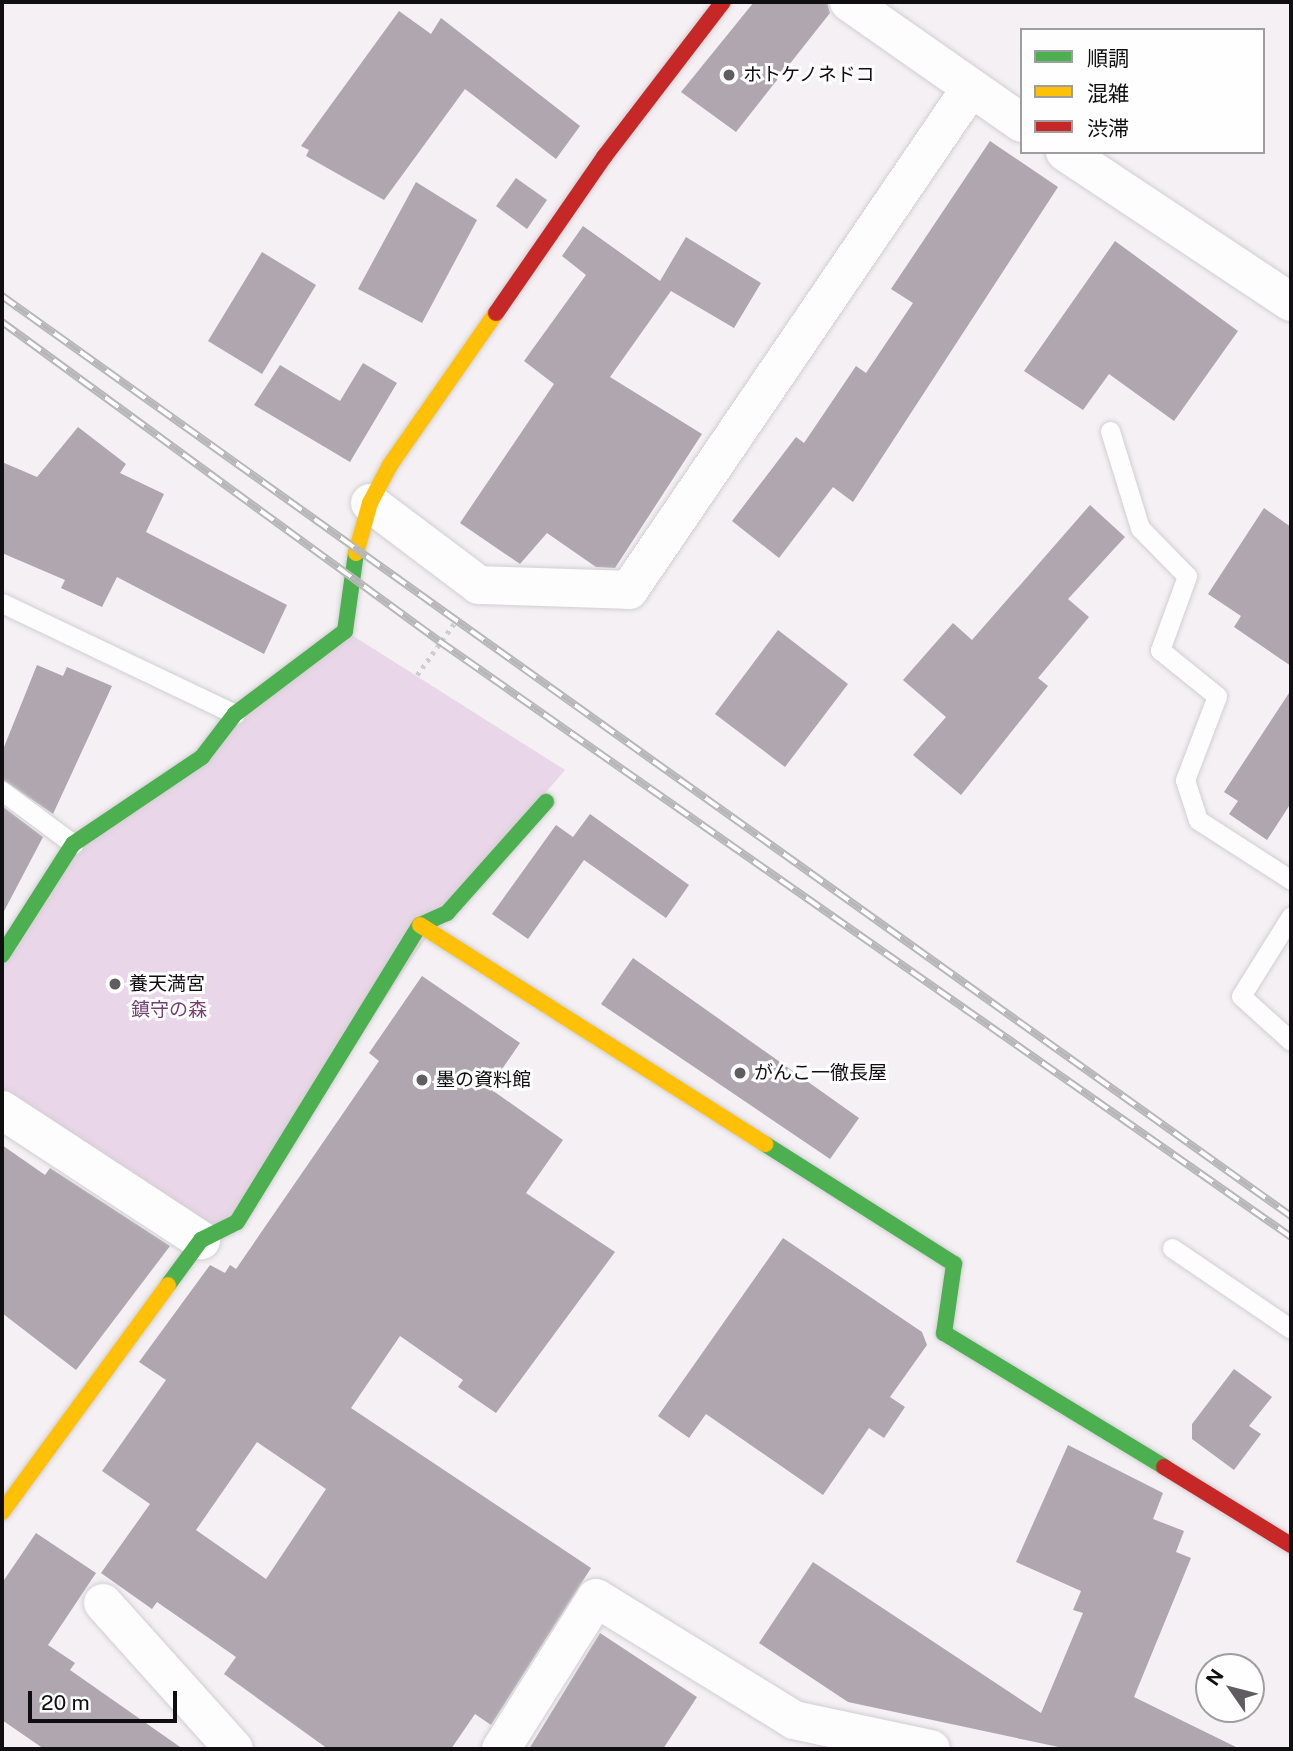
<!DOCTYPE html>
<meta charset="utf-8">
<style>
body{margin:0}
#map{position:relative;width:1293px;height:1751px;overflow:hidden;background:#f4f0f4;font-family:"Public Sans","Noto Sans JP",sans-serif}
div>[style]{position:absolute}
.green>*{inset:0;background:#e9d6e8}
.building>*{inset:0;background:#afa6af}
.path>*{height:4.5px;margin-top:-2.25px;transform-origin:0;background:repeating-linear-gradient(90deg,#cfcecf 0 3.5px,transparent 0 8.5px)}
.roads{filter:drop-shadow(0 0 2px #d1ced1) drop-shadow(0 0 2px #d1ced1)}
.lane>*{height:19px;margin:-9.5px;padding:0 9.5px;transform-origin:9.5px;border-radius:9.5px;background:#fdfdfd}
.street>*{height:38px;margin:-19px;padding:0 19px;transform-origin:19px;border-radius:19px;background:#fdfdfd}
.fast>*{height:16px;margin:-8px;padding:0 8px;transform-origin:8px;border-radius:8px;background:#4caf50}
.slow>*{height:16px;margin:-8px;padding:0 8px;transform-origin:8px;border-radius:8px;background:#ffc107}
.jam>*{height:16px;margin:-8px;padding:0 8px;transform-origin:8px;border-radius:8px;background:#c62828}
.rail>*{height:8px;margin-top:-4px;transform-origin:0;background:repeating-linear-gradient(90deg,#fefefe 0 16px,#b8b7b8 0 32px);box-sizing:border-box;border-block:2px solid #b8b7b8}
.dots>*{width:19px;height:19px;translate:-50% -50%;box-sizing:border-box;border:4px solid #fefefe;border-radius:50%}
span{translate:-50% -50%;white-space:nowrap;text-align:center;line-height:1.15;-webkit-text-stroke:6px #fefefe;paint-order:stroke}
.poi-label{font-size:19px;color:#100e10}
.left{translate:0 -50%;text-align:left}
.park-label{font-size:19px;color:#743f74}
.frame{position:absolute;inset:0;border:4px solid #100e10;pointer-events:none}
.legend{position:absolute;left:1020px;top:28px;width:245px;height:126px;box-sizing:border-box;background:#fefefe;border:2px solid #9f9e9f;margin:0;padding:9px 12px;list-style:none;font-size:21px;color:#100e10}
.legend li{display:flex;align-items:center;gap:14px;height:35px}
.legend b{width:35px;border:2px solid #9f9e9f}
.north{position:absolute;left:1195px;top:1653px;width:70px;height:70px;box-sizing:border-box;background:#fefefe;border:2px solid #9f9e9f;border-radius:50%;rotate:305deg;font-size:19px;font-weight:700;line-height:28px;text-align:center;color:#100e10}
.north::after{content:'';display:block;margin:auto;width:24px;height:32px;background:#605d60;clip-path:polygon(50% 0,100% 100%,50% 72%,0 100%)}
.scale{position:absolute;left:28px;top:1691px;width:149px;height:32px;box-sizing:border-box;border:4px solid #100e10;border-top:0;padding-left:9px;font-size:21px;line-height:24px;white-space:nowrap;color:#100e10;-webkit-text-stroke:5px #fefefe;paint-order:stroke}
</style>
<div id="map">
<div class="green">
<i style="clip-path:polygon(347px 632px,565px 770px,445px 910px,235px 1220px,201px 1238px,2px 1107px,2px 962px,74px 847px)"></i>
</div>
<div class="building">
<i style="clip-path:polygon(754px 2px,827px 2px,830px 13px,736px 132px,681px 92px)"></i>
<i style="clip-path:polygon(399px 11px,431px 34px,441px 18px,580px 126px,556px 159px,465px 89px,384px 200px,306px 156px,309px 150px,301px 146px)"></i>
<i style="clip-path:polygon(990px 141px,1058px 187px,853px 502px,833px 487px,779px 558px,732px 521px,796px 437px,804px 443px,856px 366px,866px 373px,913px 303px,891px 289px)"></i>
<i style="clip-path:polygon(516px 178px,547px 200px,527px 229px,496px 206px)"></i>
<i style="clip-path:polygon(416px 182px,477px 220px,422px 323px,358px 289px)"></i>
<i style="clip-path:polygon(583px 226px,660px 281px,686px 237px,761px 283px,734px 328px,671px 291px,610px 377px,702px 434px,615px 568px,596px 567px,547px 533px,520px 564px,460px 523px,554px 384px,524px 361px,586px 275px,562px 256px)"></i>
<i style="clip-path:polygon(1115px 241px,1238px 331px,1174px 421px,1109px 374px,1083px 410px,1024px 371px)"></i>
<i style="clip-path:polygon(262px 252px,316px 285px,262px 374px,208px 341px)"></i>
<i style="clip-path:polygon(363px 363px,397px 383px,350px 462px,254px 405px,280px 365px,340px 401px)"></i>
<i style="clip-path:polygon(78px 427px,126px 464px,120px 473px,164px 494px,146px 532px,287px 605px,264px 654px,117px 577px,102px 607px,61px 588px,65px 580px,2px 553px,2px 462px,37px 477px)"></i>
<i style="clip-path:polygon(1090px 505px,1125px 537px,1068px 599px,1089px 617px,1038px 678px,1048px 686px,961px 795px,913px 755px,946px 717px,903px 680px,953px 623px,972px 640px)"></i>
<i style="clip-path:polygon(1264px 508px,1291px 527px,1291px 666px,1234px 627px,1241px 616px,1208px 594px)"></i>
<i style="clip-path:polygon(778px 630px,848px 684px,785px 767px,715px 714px)"></i>
<i style="clip-path:polygon(37px 665px,63px 676px,67px 667px,112px 686px,53px 814px,2px 779px,2px 752px)"></i>
<i style="clip-path:polygon(1291px 690px,1291px 803px,1267px 840px,1229px 814px,1238px 801px,1224px 792px)"></i>
<i style="clip-path:polygon(2px 806px,43px 837px,2px 915px)"></i>
<i style="clip-path:polygon(590px 814px,689px 885px,666px 918px,584px 860px,528px 939px,492px 914px,556px 825px,573px 837px)"></i>
<i style="clip-path:polygon(633px 958px,859px 1118px,830px 1159px,601px 1004px)"></i>
<i style="clip-path:polygon(evenodd,422px 976px,520px 1043px,489px 1088px,563px 1140px,526px 1193px,615px 1252px,496px 1413px,458px 1387px,463px 1380px,400px 1336px,351px 1408px,591px 1568px,491px 1725px,475px 1714px,451px 1749px,328px 1749px,224px 1674px,236px 1657px,157px 1602px,152px 1609px,101px 1573px,150px 1504px,102px 1471px,166px 1380px,139px 1362px,210px 1265px,225px 1273px,230px 1265px,236px 1269px,379px 1061px,369px 1053px,422px 976px,257px 1442px,326px 1489px,266px 1579px,196px 1530px,257px 1442px)"></i>
<i style="clip-path:polygon(2px 1145px,45px 1175px,50px 1168px,170px 1246px,76px 1370px,2px 1313px)"></i>
<i style="clip-path:polygon(783px 1238px,922px 1332px,927px 1345px,890px 1397px,905px 1407px,884px 1438px,869px 1428px,823px 1495px,706px 1414px,689px 1438px,658px 1416px)"></i>
<i style="clip-path:polygon(1234px 1369px,1272px 1397px,1249px 1426px,1261px 1434px,1234px 1470px,1192px 1439px,1192px 1424px)"></i>
<i style="clip-path:polygon(1068px 1445px,1163px 1493px,1153px 1519px,1184px 1531px,1176px 1552px,1191px 1558px,1134px 1697px,1240px 1749px,1068px 1749px,848px 1702px,759px 1643px,813px 1562px,1041px 1713px,1083px 1613px,1073px 1610px,1081px 1591px,1016px 1562px)"></i>
<i style="clip-path:polygon(36px 1533px,96px 1573px,48px 1645px,75px 1663px,70px 1670px,183px 1749px,44px 1749px,2px 1720px,2px 1583px)"></i>
<i style="clip-path:polygon(600px 1633px,697px 1697px,663px 1749px,529px 1749px)"></i>
</div>
<div class="path">
<i style="left:417px;top:675px;width:67px;rotate:-54.2deg"></i>
</div>
<div class="roads">
<div class="lane">
<i style="left:1110px;top:431px;width:102px;rotate:72.8deg"></i>
<i style="left:1140px;top:528px;width:67px;rotate:45.6deg"></i>
<i style="left:1187px;top:576px;width:79px;rotate:110deg"></i>
<i style="left:1160px;top:650px;width:73px;rotate:38.9deg"></i>
<i style="left:1217px;top:696px;width:90px;rotate:110.9deg"></i>
<i style="left:1185px;top:780px;width:42px;rotate:72deg"></i>
<i style="left:1198px;top:820px;width:111px;rotate:32.8deg"></i>
<i style="left:2px;top:603px;width:258px;rotate:25.5deg"></i>
<i style="left:2px;top:791px;width:89px;rotate:36.7deg"></i>
<i style="left:1291px;top:916px;width:94px;rotate:122deg"></i>
<i style="left:1241px;top:996px;width:67px;rotate:42deg"></i>
<i style="left:1172px;top:1248px;width:144px;rotate:34.2deg"></i>
</div>
<div class="street">
<i style="left:849px;top:2px;width:211px;rotate:35deg"></i>
<i style="left:1065px;top:152px;width:271px;rotate:33.6deg"></i>
<i style="left:370px;top:503px;width:136px;rotate:37deg"></i>
<i style="left:479px;top:585px;width:150px;rotate:1.9deg"></i>
<i style="left:629px;top:590px;width:606px;rotate:-55.76deg"></i>
<i style="left:2px;top:1110px;width:238px;rotate:33.2deg"></i>
<i style="left:103px;top:1603px;width:196px;rotate:48.1deg"></i>
<i style="left:501px;top:1749px;width:178px;rotate:-57.8deg"></i>
<i style="left:596px;top:1598px;width:233px;rotate:31.6deg"></i>
<i style="left:794px;top:1720px;width:140px;rotate:12deg"></i>
</div>
<div class="fast">
<i style="left:2px;top:955px;width:132px;rotate:-57.4deg"></i>
<i style="left:73px;top:844px;width:156px;rotate:-34deg"></i>
<i style="left:202px;top:757px;width:54px;rotate:-52.5deg"></i>
<i style="left:235px;top:714px;width:138px;rotate:-37deg"></i>
<i style="left:345px;top:631px;width:79px;rotate:-82deg"></i>
<i style="left:765px;top:1144px;width:224px;rotate:32.4deg"></i>
<i style="left:954px;top:1264px;width:70px;rotate:98.2deg"></i>
<i style="left:944px;top:1333px;width:258px;rotate:31.3deg"></i>
<i style="left:168px;top:1285px;width:56px;rotate:-53.7deg"></i>
<i style="left:201px;top:1240px;width:40px;rotate:-26.6deg"></i>
<i style="left:237px;top:1222px;width:349px;rotate:-58.4deg"></i>
<i style="left:420px;top:925px;width:30px;rotate:-24deg"></i>
<i style="left:447px;top:913px;width:149px;rotate:-48.3deg"></i>
</div>
<div class="slow">
<i style="left:356px;top:553px;width:52px;rotate:-74.4deg"></i>
<i style="left:370px;top:503px;width:43px;rotate:-62.2deg"></i>
<i style="left:390px;top:465px;width:185px;rotate:-55.1deg"></i>
<i style="left:420px;top:925px;width:409px;rotate:32.4deg"></i>
<i style="left:2px;top:1512px;width:281px;rotate:-53.8deg"></i>
</div>
<div class="jam">
<i style="left:496px;top:313px;width:190px;rotate:-55.3deg"></i>
<i style="left:604px;top:157px;width:195px;rotate:-52.5deg"></i>
<i style="left:1164px;top:1467px;width:149px;rotate:31.6deg"></i>
</div>
</div>
<div class="rail">
<i style="left:2px;top:296px;width:1584px;rotate:35.52deg"></i>
<i style="left:2px;top:322px;width:541px;rotate:36.13deg"></i>
<i style="left:439px;top:641px;width:1040px;rotate:34.97deg"></i>
</div>
<div class="dots">
<i style="left:729px;top:75px;background:#605d60"></i>
<i style="left:115px;top:984px;background:#605d60"></i>
<i style="left:740px;top:1073px;background:#605d60"></i>
<i style="left:422px;top:1080px;background:#605d60"></i>
</div>
<div class="poi-label">
<span class="left" style="left:743px;top:75px">ホトケノネドコ</span>
<span class="left" style="left:129px;top:984px">養天満宮</span>
<span class="left" style="left:754px;top:1073px">がんこ一徹長屋</span>
<span class="left" style="left:436px;top:1080px">墨の資料館</span>
</div>
<div class="park-label">
<span style="left:169px;top:1010px">鎮守の森</span>
</div>
<div class="frame"></div>
<ul class="legend">
<li><b style="height:9px;background:#4caf50"></b>順調</li>
<li><b style="height:9px;background:#ffc107"></b>混雑</li>
<li><b style="height:9px;background:#c62828"></b>渋滞</li>
</ul>
<div class="north">N</div>
<div class="scale">20 m</div>
</div>
